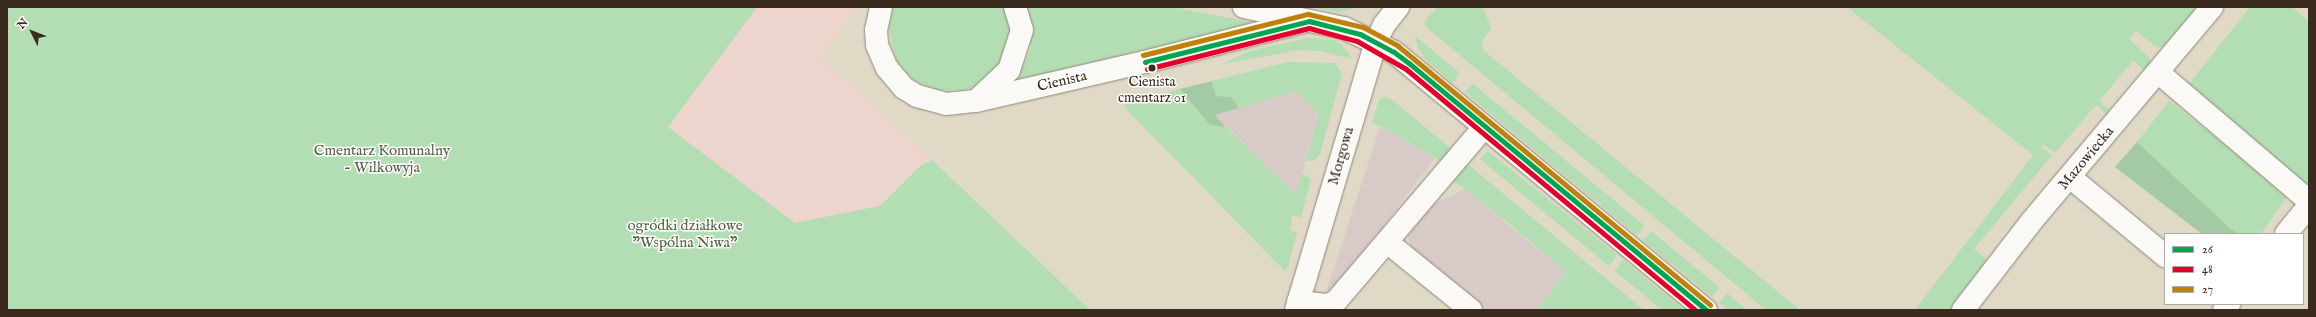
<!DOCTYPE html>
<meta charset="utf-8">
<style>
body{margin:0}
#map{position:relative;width:2316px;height:317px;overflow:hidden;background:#e0d9c6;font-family:"IM FELL English",serif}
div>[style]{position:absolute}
.built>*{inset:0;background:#edd4cd}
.industrial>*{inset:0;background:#d8cac7}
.green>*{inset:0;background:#b3ddb2}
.forest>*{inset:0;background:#a4caa3}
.roads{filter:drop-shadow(0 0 1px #8e887c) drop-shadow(0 0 1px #8e887c)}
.minor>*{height:22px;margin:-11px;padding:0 11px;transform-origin:11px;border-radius:11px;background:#faf9f6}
.bus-1>*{height:5px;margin:-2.5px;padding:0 2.5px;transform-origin:2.5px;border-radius:2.5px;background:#00a651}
.bus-2>*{height:5px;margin:-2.5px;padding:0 2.5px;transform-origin:2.5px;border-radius:2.5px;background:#e4002b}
.bus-3>*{height:5px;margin:-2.5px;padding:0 2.5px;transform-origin:2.5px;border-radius:2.5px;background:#bf8109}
.dots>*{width:11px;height:11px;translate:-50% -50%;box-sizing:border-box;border:2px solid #fff;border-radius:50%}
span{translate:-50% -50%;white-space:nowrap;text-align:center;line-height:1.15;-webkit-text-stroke:3px #fff;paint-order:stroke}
.bus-label{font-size:14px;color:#3b2a1e}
.street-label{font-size:15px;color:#3b2a1e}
.park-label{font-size:15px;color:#546145}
.frame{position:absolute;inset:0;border:8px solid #3b2a1e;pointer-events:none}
.legend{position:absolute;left:2164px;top:233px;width:140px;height:72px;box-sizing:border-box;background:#fff;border:1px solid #b1aaa5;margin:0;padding:5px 7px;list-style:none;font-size:12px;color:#3b2a1e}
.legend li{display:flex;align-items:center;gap:8px;height:20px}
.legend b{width:20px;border:1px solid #b1aaa5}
.north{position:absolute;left:12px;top:12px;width:40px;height:40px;-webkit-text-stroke:3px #fff;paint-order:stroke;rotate:312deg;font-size:11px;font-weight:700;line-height:16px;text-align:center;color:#3b2a1e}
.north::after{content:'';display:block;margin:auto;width:14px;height:18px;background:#3b2a1e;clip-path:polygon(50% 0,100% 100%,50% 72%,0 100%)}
</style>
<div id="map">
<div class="built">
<i style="clip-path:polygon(757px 7px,857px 7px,820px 58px,932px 160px,920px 166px,880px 206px,795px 223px,668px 127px)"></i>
</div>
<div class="industrial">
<i style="clip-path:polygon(1297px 91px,1319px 115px,1296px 196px,1215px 115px)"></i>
<i style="clip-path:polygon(1380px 127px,1435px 158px,1333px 293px,1327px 289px)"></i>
<i style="clip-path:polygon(1465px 189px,1566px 272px,1536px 310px,1481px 310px,1413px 252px,1405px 228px,1421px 210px)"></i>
</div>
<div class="green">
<i style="clip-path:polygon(7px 7px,757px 7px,668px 127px,795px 223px,880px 206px,920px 166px,932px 160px,1090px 310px,7px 310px)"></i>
<i style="clip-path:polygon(894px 7px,1007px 7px,1012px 33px,997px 70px,976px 86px,963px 90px,937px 90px,914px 80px,897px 61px,893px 50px,889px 26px)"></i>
<i style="clip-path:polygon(1026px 7px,1172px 7px,1250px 22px,1248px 25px,1021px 79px,1017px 75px,1018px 71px,1027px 59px,1031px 46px)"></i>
<i style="clip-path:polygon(1311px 7px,1361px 7px,1340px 12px)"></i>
<i style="clip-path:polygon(1438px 7px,1483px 7px,1491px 28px,1482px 41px,1484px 51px,1800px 310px,1766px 310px,1426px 27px,1425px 20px)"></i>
<i style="clip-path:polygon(1847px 7px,2201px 7px,2166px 48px,2155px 46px,2136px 31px,2132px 35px,2129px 39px,2150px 58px,2151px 64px,2148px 73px,2133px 61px,2099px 101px,2113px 113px,2110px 117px,2096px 105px,2055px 153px,2043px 144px,2041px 147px,2052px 155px,1974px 249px,1990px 262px,1952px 310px,1915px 310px,2033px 155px)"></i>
<i style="clip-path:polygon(2250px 7px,2292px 7px,2309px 21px,2309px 187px,2189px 84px)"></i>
<i style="clip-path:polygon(1415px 36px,1460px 73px,1453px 83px,1425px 59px,1418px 48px)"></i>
<i style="clip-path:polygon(1308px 38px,1333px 40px,1342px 45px,1352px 59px,1320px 51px,1299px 50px,1222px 64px,1250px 51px)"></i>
<i style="clip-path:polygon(1288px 62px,1335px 63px,1342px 73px,1320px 154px,1314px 161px,1306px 161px,1319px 115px,1297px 91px,1239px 108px,1231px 97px,1216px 96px,1212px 81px)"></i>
<i style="clip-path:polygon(1473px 84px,1645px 226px,1637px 235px,1465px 92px)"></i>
<i style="clip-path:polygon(1180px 89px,1210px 125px,1226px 127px,1296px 195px,1302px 173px,1311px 179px,1301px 218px,1292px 215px,1290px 230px,1297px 233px,1286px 272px,1127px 110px,1124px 103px)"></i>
<i style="clip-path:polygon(1384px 97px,1391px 99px,1450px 148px,1443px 162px,1372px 122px,1379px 100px)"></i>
<i style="clip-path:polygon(2169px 101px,2289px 194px,2261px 234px,2239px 234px,2231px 229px,2137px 142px)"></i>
<i style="clip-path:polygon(1488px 151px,1617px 255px,1609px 266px,1480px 159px)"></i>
<i style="clip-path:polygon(1465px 162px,1644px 310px,1536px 310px,1566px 272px,1511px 225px,1450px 178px)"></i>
<i style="clip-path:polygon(1651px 231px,1719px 287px,1712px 297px,1643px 240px)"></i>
<i style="clip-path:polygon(1623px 260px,1684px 310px,1662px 310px,1615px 271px)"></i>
<i style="clip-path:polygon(1727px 293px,1747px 310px,1728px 310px,1719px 303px)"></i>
</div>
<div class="forest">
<i style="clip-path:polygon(1212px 81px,1216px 96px,1231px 97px,1239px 108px,1215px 115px,1226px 127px,1210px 125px,1180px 89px)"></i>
<i style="clip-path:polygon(2137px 142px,2231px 229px,2239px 234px,2202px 234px,2115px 167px)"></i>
</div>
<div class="roads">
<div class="minor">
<i style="left:881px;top:7px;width:24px;rotate:102deg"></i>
<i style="left:876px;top:30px;width:15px;rotate:86deg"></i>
<i style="left:877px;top:45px;width:25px;rotate:67deg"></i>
<i style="left:887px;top:68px;width:26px;rotate:50deg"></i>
<i style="left:904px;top:88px;width:15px;rotate:32deg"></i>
<i style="left:917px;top:96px;width:30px;rotate:15deg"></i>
<i style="left:946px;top:104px;width:30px;rotate:-6deg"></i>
<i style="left:976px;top:101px;width:173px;rotate:-13deg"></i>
<i style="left:1145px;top:62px;width:166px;rotate:-14.3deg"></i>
<i style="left:1244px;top:7px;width:102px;rotate:11.9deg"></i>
<i style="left:1344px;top:28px;width:55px;rotate:25.6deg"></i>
<i style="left:1394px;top:52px;width:405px;rotate:39.6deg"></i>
<i style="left:2159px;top:73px;width:197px;rotate:40.5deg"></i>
<i style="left:977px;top:100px;width:44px;rotate:-43.2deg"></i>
<i style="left:1009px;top:70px;width:42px;rotate:-72deg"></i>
<i style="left:1022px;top:30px;width:24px;rotate:-107deg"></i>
<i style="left:2070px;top:177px;width:124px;rotate:39.7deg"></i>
<i style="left:2286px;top:234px;width:36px;rotate:-51deg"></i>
<i style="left:1387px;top:242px;width:108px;rotate:39deg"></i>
<i style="left:1298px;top:302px;width:31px;rotate:6deg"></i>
<i style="left:1329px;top:305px;width:9px;rotate:-32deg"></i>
<i style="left:1337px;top:300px;width:227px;rotate:-49.6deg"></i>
<i style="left:1296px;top:310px;width:281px;rotate:-73.4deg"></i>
<i style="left:1376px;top:41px;width:18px;rotate:-63deg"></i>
<i style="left:1384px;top:25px;width:23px;rotate:-52deg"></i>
<i style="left:1963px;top:310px;width:111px;rotate:-52.3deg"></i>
<i style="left:2031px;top:222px;width:281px;rotate:-49.9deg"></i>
<i style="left:2224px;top:310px;width:8px;rotate:-50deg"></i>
</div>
</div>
<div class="bus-1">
<i style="left:1145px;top:62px;width:169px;rotate:-14deg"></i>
<i style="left:1309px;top:21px;width:53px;rotate:14.3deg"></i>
<i style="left:1360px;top:34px;width:38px;rotate:28deg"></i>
<i style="left:1394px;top:52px;width:20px;rotate:37deg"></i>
<i style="left:1410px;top:64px;width:385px;rotate:39.7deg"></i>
</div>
<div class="bus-2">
<i style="left:1147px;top:69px;width:167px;rotate:-14.2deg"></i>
<i style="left:1309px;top:28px;width:50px;rotate:15.2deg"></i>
<i style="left:1357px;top:41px;width:56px;rotate:29.7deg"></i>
<i style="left:1406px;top:69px;width:376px;rotate:39.8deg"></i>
</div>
<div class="bus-3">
<i style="left:1143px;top:55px;width:170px;rotate:-14deg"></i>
<i style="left:1308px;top:14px;width:57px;rotate:13.3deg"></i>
<i style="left:1363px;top:27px;width:40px;rotate:28deg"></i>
<i style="left:1398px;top:46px;width:21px;rotate:39deg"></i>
<i style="left:1414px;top:59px;width:385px;rotate:39.7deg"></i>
</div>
<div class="dots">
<i style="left:1152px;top:68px;background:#3b2a1e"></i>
</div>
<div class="bus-label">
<span style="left:1152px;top:90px">Cienista<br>cmentarz 01</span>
</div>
<div class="street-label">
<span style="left:1062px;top:81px;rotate:-13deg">Cienista</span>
<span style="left:1341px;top:156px;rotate:-74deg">Morgowa</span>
<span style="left:2086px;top:158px;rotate:-50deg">Mazowiecka</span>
</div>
<div class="park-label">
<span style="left:382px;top:159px">Cmentarz Komunalny<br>- Wilkowyja</span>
<span style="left:685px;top:234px">ogródki działkowe<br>"Wspólna Niwa"</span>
</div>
<div class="frame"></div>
<ul class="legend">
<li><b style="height:5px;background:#00a651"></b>26</li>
<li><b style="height:5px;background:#e4002b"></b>48</li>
<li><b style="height:5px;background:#bf8109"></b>27</li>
</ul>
<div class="north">N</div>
</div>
